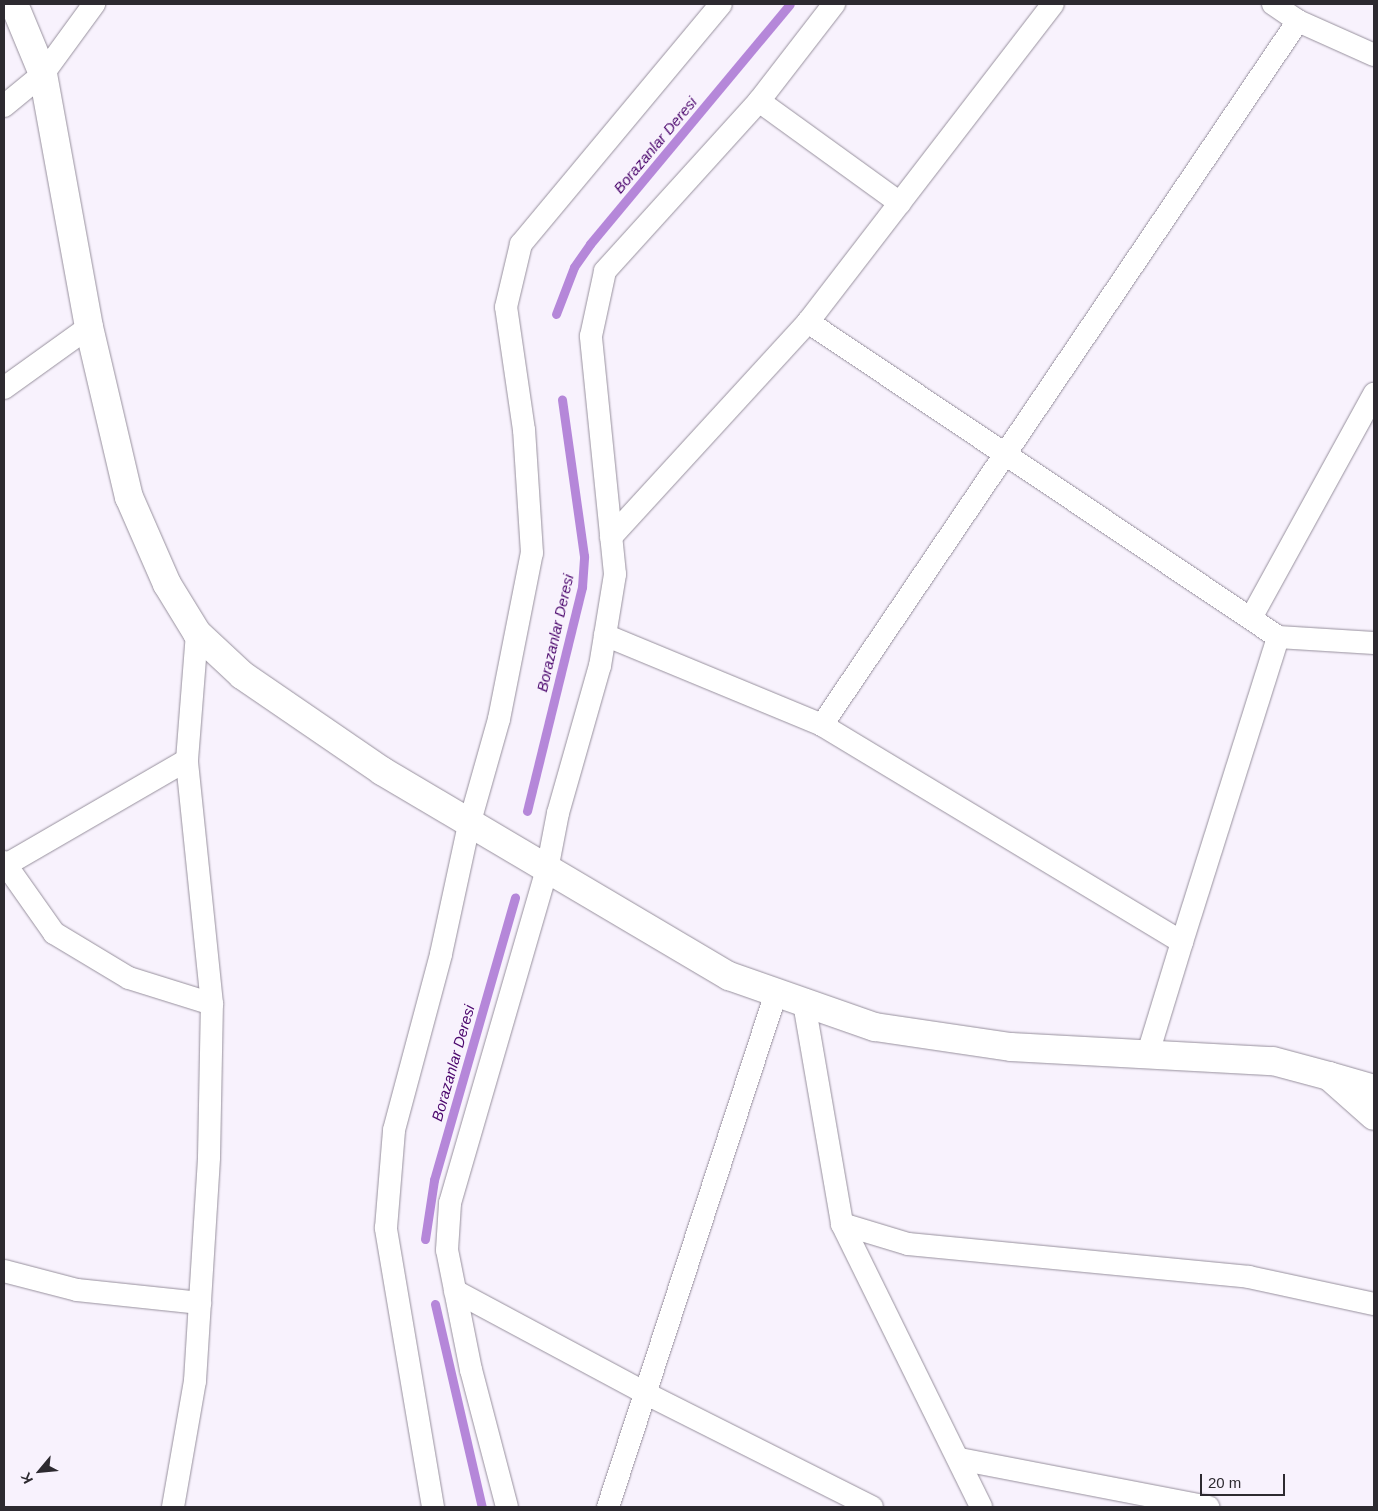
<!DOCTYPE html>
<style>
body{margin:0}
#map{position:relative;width:1378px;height:1511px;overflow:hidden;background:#f8f2fd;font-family:Arial,sans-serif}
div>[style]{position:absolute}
.stream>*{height:9px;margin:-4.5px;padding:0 4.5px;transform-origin:4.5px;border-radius:4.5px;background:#b587d9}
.roads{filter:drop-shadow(0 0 1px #97909d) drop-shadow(0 0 1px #97909d)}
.minor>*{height:22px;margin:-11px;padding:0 11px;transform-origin:11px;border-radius:11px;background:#fff}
.primary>*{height:28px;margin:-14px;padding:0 14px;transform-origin:14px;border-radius:14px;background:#fff}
span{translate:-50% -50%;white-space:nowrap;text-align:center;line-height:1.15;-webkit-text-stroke:4px #f8f2fd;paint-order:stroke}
.water-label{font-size:15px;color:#4a056c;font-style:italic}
.frame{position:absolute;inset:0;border:5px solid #2d2a30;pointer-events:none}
.north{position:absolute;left:15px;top:1446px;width:50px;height:50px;-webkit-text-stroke:4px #f8f2fd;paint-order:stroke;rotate:242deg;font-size:14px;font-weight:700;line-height:20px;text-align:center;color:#2d2a30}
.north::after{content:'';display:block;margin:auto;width:18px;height:22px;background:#2d2a30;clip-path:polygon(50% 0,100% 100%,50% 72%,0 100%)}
.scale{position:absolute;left:1200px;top:1474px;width:85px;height:22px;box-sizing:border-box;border:2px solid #2d2a30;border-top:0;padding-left:6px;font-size:15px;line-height:18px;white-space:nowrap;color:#2d2a30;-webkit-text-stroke:4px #f8f2fd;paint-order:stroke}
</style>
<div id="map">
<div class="stream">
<i style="left:556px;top:314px;width:50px;rotate:-69deg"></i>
<i style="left:574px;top:267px;width:28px;rotate:-55deg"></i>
<i style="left:590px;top:244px;width:312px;rotate:-50.2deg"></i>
<i style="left:527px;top:811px;width:231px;rotate:-76.2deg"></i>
<i style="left:582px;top:587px;width:31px;rotate:-86deg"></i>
<i style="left:584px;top:556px;width:158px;rotate:-98deg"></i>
<i style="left:425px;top:1239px;width:60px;rotate:-81.3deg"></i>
<i style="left:434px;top:1180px;width:294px;rotate:-74deg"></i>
<i style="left:435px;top:1304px;width:208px;rotate:77deg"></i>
</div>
<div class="roads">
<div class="minor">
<i style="left:1273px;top:4px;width:30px;rotate:34deg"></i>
<i style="left:1298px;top:21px;width:83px;rotate:24.1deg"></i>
<i style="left:759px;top:101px;width:174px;rotate:35.9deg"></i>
<i style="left:4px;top:106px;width:50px;rotate:-39.4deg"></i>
<i style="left:43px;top:74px;width:87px;rotate:-53.9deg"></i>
<i style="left:808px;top:322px;width:566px;rotate:33.83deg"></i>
<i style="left:1278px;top:637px;width:96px;rotate:3.6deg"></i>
<i style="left:4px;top:388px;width:105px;rotate:-35.7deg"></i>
<i style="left:611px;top:537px;width:292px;rotate:-47.5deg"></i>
<i style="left:808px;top:322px;width:401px;rotate:-52.4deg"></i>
<i style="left:1251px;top:618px;width:256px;rotate:-61.2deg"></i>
<i style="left:605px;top:635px;width:235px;rotate:22.5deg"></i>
<i style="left:822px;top:725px;width:420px;rotate:31.1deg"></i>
<i style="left:1182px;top:942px;width:116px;rotate:107deg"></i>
<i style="left:822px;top:725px;width:850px;rotate:-55.94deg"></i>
<i style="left:4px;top:862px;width:87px;rotate:54.8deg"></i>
<i style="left:54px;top:933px;width:87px;rotate:31deg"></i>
<i style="left:129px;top:978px;width:87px;rotate:17.4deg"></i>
<i style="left:4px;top:866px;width:211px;rotate:-30.1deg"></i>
<i style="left:1182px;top:942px;width:320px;rotate:-72.5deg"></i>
<i style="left:804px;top:1003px;width:224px;rotate:80.2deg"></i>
<i style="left:842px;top:1224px;width:69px;rotate:16.9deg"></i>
<i style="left:908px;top:1244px;width:343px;rotate:5.5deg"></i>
<i style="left:1249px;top:1277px;width:128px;rotate:12.2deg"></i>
<i style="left:842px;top:1224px;width:315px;rotate:63.8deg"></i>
<i style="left:4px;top:1271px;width:75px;rotate:14.6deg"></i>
<i style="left:77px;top:1290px;width:124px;rotate:6deg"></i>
<i style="left:455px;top:1291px;width:216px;rotate:28.2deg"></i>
<i style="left:645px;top:1393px;width:254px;rotate:26.7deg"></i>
<i style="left:959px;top:1459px;width:254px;rotate:10.9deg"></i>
<i style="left:173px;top:1507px;width:128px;rotate:-80.1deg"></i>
<i style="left:195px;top:1381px;width:224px;rotate:-86.4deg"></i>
<i style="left:209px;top:1157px;width:153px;rotate:-88.9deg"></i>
<i style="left:212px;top:1004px;width:245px;rotate:-95.9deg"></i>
<i style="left:187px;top:760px;width:127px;rotate:-85.5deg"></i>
<i style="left:433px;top:1507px;width:283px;rotate:-99.6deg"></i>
<i style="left:386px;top:1228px;width:98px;rotate:-85.3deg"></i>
<i style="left:394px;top:1130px;width:182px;rotate:-75deg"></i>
<i style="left:441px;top:954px;width:132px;rotate:-77.8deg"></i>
<i style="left:469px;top:825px;width:110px;rotate:-74.2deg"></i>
<i style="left:499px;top:719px;width:169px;rotate:-78.8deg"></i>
<i style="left:532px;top:553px;width:123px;rotate:-93.7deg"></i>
<i style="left:524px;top:430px;width:124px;rotate:-98.3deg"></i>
<i style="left:506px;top:307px;width:65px;rotate:-76.6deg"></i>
<i style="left:521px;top:244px;width:312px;rotate:-50.2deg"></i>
<i style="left:507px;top:1507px;width:142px;rotate:-104.7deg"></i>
<i style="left:471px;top:1370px;width:122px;rotate:-101.3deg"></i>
<i style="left:447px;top:1250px;width:47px;rotate:-86.3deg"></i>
<i style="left:450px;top:1203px;width:347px;rotate:-73.8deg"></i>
<i style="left:547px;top:870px;width:58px;rotate:-79.1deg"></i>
<i style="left:558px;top:813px;width:153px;rotate:-74.1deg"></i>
<i style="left:600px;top:666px;width:93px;rotate:-80.7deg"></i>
<i style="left:615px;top:574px;width:239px;rotate:-95.8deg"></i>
<i style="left:591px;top:336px;width:66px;rotate:-77.8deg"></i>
<i style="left:605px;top:271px;width:229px;rotate:-47.8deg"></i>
<i style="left:759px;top:101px;width:123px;rotate:-52.3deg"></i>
<i style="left:608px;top:1507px;width:541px;rotate:-71.9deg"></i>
</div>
<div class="primary">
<i style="left:14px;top:4px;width:76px;rotate:67.5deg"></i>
<i style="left:43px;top:74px;width:257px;rotate:79.7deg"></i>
<i style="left:89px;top:327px;width:175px;rotate:76.8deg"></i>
<i style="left:129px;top:497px;width:95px;rotate:66.4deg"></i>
<i style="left:167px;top:584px;width:57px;rotate:58.5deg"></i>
<i style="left:197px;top:633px;width:62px;rotate:43deg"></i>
<i style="left:242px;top:675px;width:170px;rotate:34.4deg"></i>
<i style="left:382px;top:771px;width:403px;rotate:30.6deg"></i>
<i style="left:729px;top:976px;width:155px;rotate:19.3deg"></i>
<i style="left:875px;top:1027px;width:137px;rotate:8.4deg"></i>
<i style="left:1011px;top:1047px;width:262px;rotate:3.1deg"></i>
<i style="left:1273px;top:1061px;width:58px;rotate:15deg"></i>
<i style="left:1374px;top:1089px;width:47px;rotate:-163.9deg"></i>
<i style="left:1329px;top:1076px;width:60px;rotate:41.6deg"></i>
</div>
</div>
<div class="water-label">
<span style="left:655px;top:145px;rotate:-50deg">Borazanlar Deresi</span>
<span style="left:555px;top:633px;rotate:-77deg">Borazanlar Deresi</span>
<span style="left:453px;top:1063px;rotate:-74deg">Borazanlar Deresi</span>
</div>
<div class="frame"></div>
<div class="north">K</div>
<div class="scale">20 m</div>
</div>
